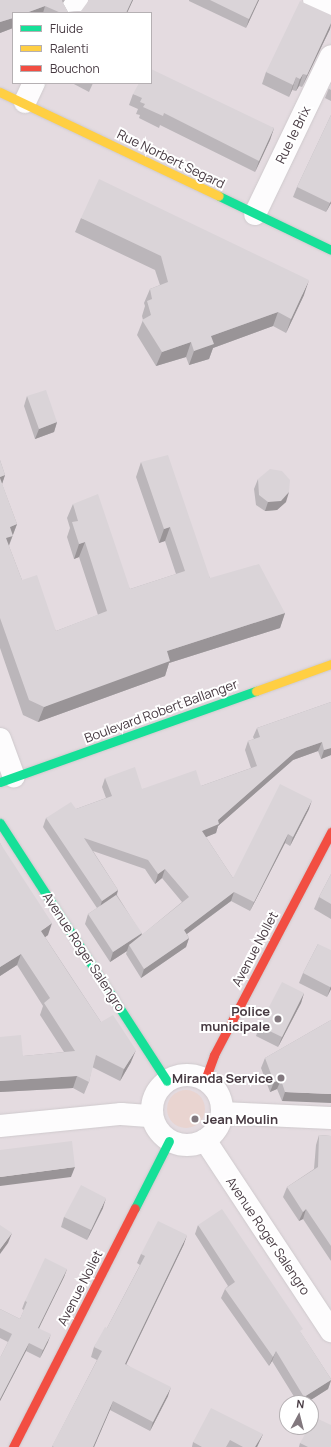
<!DOCTYPE html>
<style>
body{margin:0}
#map{position:relative;width:331px;height:1447px;overflow:hidden;background:#f1ecef;font-family:Manrope,sans-serif}
div>[style]{position:absolute}
.residential>*{inset:0;background:#e4dbe0}
.green>*{inset:0;background:#e9d4d0}
.round{border-radius:50%}
.roads{filter:drop-shadow(0 0 1px #cfcacd) drop-shadow(0 0 1px #cfcacd)}
.street>*{height:22px;margin:-11px;padding:0 11px;transform-origin:11px;border-radius:11px;background:#fdfcfd}
.street>.ring{margin:-11px;padding:0;box-sizing:content-box;background:none;border:22px solid #fdfcfd;border-radius:50%}
.fast>*{height:9px;margin:-4.5px;padding:0 4.5px;transform-origin:4.5px;border-radius:4.5px;background:#16e098}
.slow>*{height:9px;margin:-4.5px;padding:0 4.5px;transform-origin:4.5px;border-radius:4.5px;background:#ffcf43}
.jam>*{height:9px;margin:-4.5px;padding:0 4.5px;transform-origin:4.5px;border-radius:4.5px;background:#f24e42}
.wall>*{inset:0;background:#bbb6ba}
.shaded-wall>*{inset:0;background:#999497}
.building>*{inset:0;background:#dad4d8}
.dots>*{width:11px;height:11px;translate:-50% -50%;box-sizing:border-box;border:2px solid #fff;border-radius:50%}
span{translate:-50% -50%;white-space:nowrap;text-align:center;line-height:1.15;-webkit-text-stroke:4px #fff;paint-order:stroke}
.street-label{font-size:13px;color:#463941}
.poi-label{font-size:13px;color:#463941;font-weight:700}
.right{translate:-100% -50%;text-align:right}
.left{translate:0 -50%;text-align:left}
.legend{position:absolute;left:12px;top:12px;width:140px;height:72px;box-sizing:border-box;background:#fff;border:1px solid #b5b0b3;margin:0;padding:5px 7px;list-style:none;font-size:12px;color:#463941}
.legend li{display:flex;align-items:center;gap:8px;height:20px}
.legend b{width:20px;border:1px solid #b5b0b3}
.north{position:absolute;left:279px;top:1395px;width:40px;height:40px;box-sizing:border-box;background:#fff;border:1px solid #b5b0b3;border-radius:50%;rotate:7deg;font-size:11px;font-weight:700;line-height:16px;text-align:center;color:#463941}
.north::after{content:'';display:block;margin:auto;width:14px;height:18px;background:#82787e;clip-path:polygon(50% 0,100% 100%,50% 72%,0 100%)}
</style>
<div id="map">
<div class="residential">
<i style="clip-path:polygon(evenodd,0 0,331px 0,331px 1447px,0 1447px,0 0,13px 13px,151px 13px,151px 83px,13px 83px,13px 13px,0 0,287px 1403px,311px 1403px,311px 1427px,287px 1427px,287px 1403px)"></i>
</div>
<div class="green">
<i class="round" style="left:167px;top:1090px;width:38px;height:38px"></i>
</div>
<div class="roads">
<div class="street">
<i style="left:314px;top:0;width:19px;rotate:28deg"></i>
<i style="left:70px;top:13px;width:15px;rotate:-62deg"></i>
<i style="left:25px;top:102px;width:21px;rotate:-65deg"></i>
<i style="left:255px;top:214px;width:175px;rotate:-64.3deg"></i>
<i style="left:0;top:739px;width:40px;rotate:69.8deg"></i>
<i class="ring" style="left:152px;top:1075px;width:48px;height:48px"></i>
<i style="left:222px;top:1113px;width:109px;rotate:2.6deg"></i>
<i style="left:0;top:1126px;width:122px;rotate:-5.7deg"></i>
<i style="left:121px;top:1114px;width:31px;rotate:4deg"></i>
<i style="left:205px;top:1140px;width:229px;rotate:56.6deg"></i>
</div>
<div class="fast">
<i style="left:219px;top:196px;width:124px;rotate:25.7deg"></i>
<i style="left:0;top:782px;width:272px;rotate:-19.6deg"></i>
<i style="left:0;top:823px;width:307px;rotate:57.1deg"></i>
<i style="left:135px;top:1208px;width:75px;rotate:-63.1deg"></i>
</div>
<div class="slow">
<i style="left:0;top:92px;width:242px;rotate:25.4deg"></i>
<i style="left:256px;top:691px;width:80px;rotate:-19.8deg"></i>
</div>
<div class="jam">
<i style="left:205px;top:1080px;width:27px;rotate:-70deg"></i>
<i style="left:214px;top:1055px;width:252px;rotate:-62.3deg"></i>
<i style="left:13px;top:1447px;width:268px;rotate:-63deg"></i>
</div>
</div>
<div class="wall">
<i style="clip-path:polygon(0 0,65px 0,63px 3px,68px 12px,81px 11px,133px 0,127px 13px,13px 13px,13px 28px,0 33px)"></i>
<i style="clip-path:polygon(189px 0,259px 0,246px 28px,189px 1px)"></i>
<i style="clip-path:polygon(331px 15px,331px 25px,330px 29px,302px 87px,299px 86px,296px 91px,292px 90px,289px 97px,262px 84px,266px 72px)"></i>
<i style="clip-path:polygon(72px 83px,93px 83px,89px 92px)"></i>
<i style="clip-path:polygon(331px 83px,331px 101px,325px 98px)"></i>
<i style="clip-path:polygon(133px 94px,274px 128px,270px 140px,255px 172px,160px 125px,159px 128px,139px 118px,140px 115px,136px 114px,138px 109px,129px 105px)"></i>
<i style="clip-path:polygon(331px 115px,331px 203px,326px 212px,293px 197px,297px 187px)"></i>
<i style="clip-path:polygon(81px 218px,304px 295px,286px 333px,273px 326px,213px 348px,209px 359px,189px 365px,186px 357px,156px 366px,137px 335px,143px 320px,142px 316px,145px 306px,144px 303px,150px 289px,160px 285px,155px 270px,75px 232px)"></i>
<i style="clip-path:polygon(27px 396px,57px 422px,54px 432px,35px 439px,24px 406px)"></i>
<i style="clip-path:polygon(0 460px,5px 475px,2px 484px,17px 524px,9px 546px,22px 580px,56px 631px,98px 615px,79px 557px,74px 559px,67px 537px,70px 528px,67px 518px,73px 504px,130px 589px,176px 574px,165px 541px,159px 543px,136px 477px,141px 462px,210px 578px,285px 613px,280px 628px,169px 663px,165px 676px,38px 722px,23px 715px,0 648px)"></i>
<i style="clip-path:polygon(258px 479px,286px 502px,277px 510px,265px 511px,256px 505px,254px 489px)"></i>
<i style="clip-path:polygon(evenodd,331px 702px,331px 755px,321px 759px,318px 751px,293px 760px,218px 826px,216px 833px,206px 837px,233px 878px,309px 809px,290px 846px,285px 843px,250px 911px,231px 901px,187px 934px,189px 938px,186px 947px,141px 978px,126px 954px,127px 951px,110px 962px,85px 924px,88px 914px,97px 908px,43px 827px,46px 818px,76px 809px,106px 798px,102px 787px,105px 778px,142px 789px,201px 786px,251px 768px,245px 750px,248px 741px,254px 739px,253px 737px,257px 728px,331px 702px,93px 851px,145px 869px,155px 884px,162px 878px,182px 902px,142px 935px,117px 895px,118px 890px,93px 851px)"></i>
<i style="clip-path:polygon(0 843px,48px 935px,45px 937px,101px 1022px,131px 1062px,120px 1081px,92px 1067px,89px 1082px,84px 1094px,73px 1088px,0 1092px,0 1037px,23px 1056px,64px 1052px,40px 1015px,43px 1006px,17px 965px,0 976px)"></i>
<i style="clip-path:polygon(331px 874px,331px 919px,314px 909px,319px 897px)"></i>
<i style="clip-path:polygon(318px 944px,331px 989px,327px 997px,299px 983px,303px 973px)"></i>
<i style="clip-path:polygon(304px 993px,301px 1003px,278px 1047px,256px 1036px,259px 1026px)"></i>
<i style="clip-path:polygon(331px 1020px,282px 1101px,277px 1089px,270px 1092px,261px 1068px,265px 1058px)"></i>
<i style="clip-path:polygon(319px 1135px,331px 1136px,331px 1261px,303px 1219px,299px 1221px,283px 1197px,287px 1187px,314px 1169px,316px 1145px)"></i>
<i style="clip-path:polygon(103px 1208px,87px 1240px,61px 1227px,64px 1217px)"></i>
<i style="clip-path:polygon(198px 1225px,301px 1333px,331px 1379px,331px 1381px,328px 1389px,306px 1403px,298px 1403px,272px 1361px,269px 1366px,221px 1298px,225px 1289px,228px 1286px,195px 1234px)"></i>
<i style="clip-path:polygon(184px 1244px,126px 1364px,168px 1396px,150px 1431px,110px 1410px,94px 1447px,52px 1447px,97px 1360px,91px 1357px,94px 1347px,107px 1328px,140px 1265px,137px 1263px,141px 1254px)"></i>
<i style="clip-path:polygon(67px 1269px,64px 1277px,39px 1328px,48px 1342px,40px 1358px,26px 1351px,0 1401px,0 1356px,1px 1356px,8px 1342px,0 1338px,0 1309px,20px 1319px,24px 1310px,22px 1309px,25px 1301px)"></i>
<i style="clip-path:polygon(263px 1434px,257px 1447px,192px 1447px,193px 1442px)"></i>
<i style="clip-path:polygon(300px 1443px,331px 1447px,299px 1447px)"></i>
</div>
<div class="shaded-wall">
<i style="clip-path:polygon(132px 0,133px 0,127px 13px,126px 13px)"></i>
<i style="clip-path:polygon(258px 0,259px 0,246px 28px,249px 19px)"></i>
<i style="clip-path:polygon(45px 6px,43px 13px,26px 13px)"></i>
<i style="clip-path:polygon(13px 18px,13px 28px,0 33px,0 22px)"></i>
<i style="clip-path:polygon(331px 23px,330px 29px,302px 87px,307px 75px)"></i>
<i style="clip-path:polygon(303px 74px,299px 86px,296px 91px,300px 79px)"></i>
<i style="clip-path:polygon(296px 77px,292px 90px,289px 97px,293px 85px)"></i>
<i style="clip-path:polygon(274px 128px,270px 140px,255px 172px,259px 161px)"></i>
<i style="clip-path:polygon(331px 201px,331px 203px,326px 212px,330px 203px)"></i>
<i style="clip-path:polygon(309px 280px,304px 295px,286px 333px,291px 319px)"></i>
<i style="clip-path:polygon(278px 312px,273px 326px,213px 348px,209px 359px,189px 365px,194px 351px,211px 336px)"></i>
<i style="clip-path:polygon(191px 342px,186px 357px,156px 366px,162px 352px)"></i>
<i style="clip-path:polygon(57px 422px,54px 432px,35px 439px,39px 429px)"></i>
<i style="clip-path:polygon(5px 475px,0 490px,0 477px)"></i>
<i style="clip-path:polygon(289px 492px,286px 502px,277px 510px,265px 511px,268px 502px)"></i>
<i style="clip-path:polygon(17px 524px,7px 550px,1px 553px,10px 527px)"></i>
<i style="clip-path:polygon(170px 527px,165px 541px,159px 543px,164px 529px)"></i>
<i style="clip-path:polygon(85px 542px,79px 557px,74px 559px,79px 544px)"></i>
<i style="clip-path:polygon(285px 613px,280px 628px,169px 663px,165px 676px,38px 722px,44px 707px,167px 651px)"></i>
<i style="clip-path:polygon(322px 742px,318px 751px,293px 760px,218px 826px,216px 833px,199px 840px,202px 831px,218px 820px,296px 751px)"></i>
<i style="clip-path:polygon(331px 748px,331px 755px,321px 759px,324px 750px)"></i>
<i style="clip-path:polygon(312px 800px,309px 809px,290px 846px,293px 837px)"></i>
<i style="clip-path:polygon(288px 834px,285px 843px,250px 911px,254px 902px)"></i>
<i style="clip-path:polygon(165px 869px,162px 878px,155px 884px,158px 874px)"></i>
<i style="clip-path:polygon(118px 890px,115px 899px,99px 910px,102px 901px)"></i>
<i style="clip-path:polygon(234px 892px,231px 901px,180px 939px,184px 930px)"></i>
<i style="clip-path:polygon(52px 923px,48px 935px,37px 943px,41px 931px)"></i>
<i style="clip-path:polygon(142px 933px,139px 943px,129px 945px,127px 951px,110px 962px,113px 952px)"></i>
<i style="clip-path:polygon(189px 938px,186px 947px,141px 978px,144px 969px)"></i>
<i style="clip-path:polygon(21px 954px,17px 965px,0 976px,0 967px)"></i>
<i style="clip-path:polygon(331px 986px,331px 989px,327px 997px)"></i>
<i style="clip-path:polygon(304px 993px,301px 1003px,278px 1047px,282px 1037px)"></i>
<i style="clip-path:polygon(136px 1050px,131px 1062px,120px 1081px,124px 1069px)"></i>
<i style="clip-path:polygon(77px 1076px,73px 1088px,0 1092px,0 1081px)"></i>
<i style="clip-path:polygon(281px 1080px,277px 1089px,270px 1092px,274px 1082px)"></i>
<i style="clip-path:polygon(285px 1092px,331px 1094px,331px 1103px,282px 1101px)"></i>
<i style="clip-path:polygon(75px 1167px,71px 1177px,0 1186px,0 1177px)"></i>
<i style="clip-path:polygon(106px 1198px,103px 1208px,87px 1240px,91px 1230px)"></i>
<i style="clip-path:polygon(306px 1209px,303px 1219px,299px 1221px,303px 1212px)"></i>
<i style="clip-path:polygon(12px 1233px,8px 1243px,0 1254px,0 1249px)"></i>
<i style="clip-path:polygon(187px 1235px,184px 1244px,122px 1373px,125px 1364px)"></i>
<i style="clip-path:polygon(67px 1269px,64px 1277px,35px 1336px,38px 1328px)"></i>
<i style="clip-path:polygon(51px 1334px,48px 1342px,40px 1358px,43px 1350px)"></i>
<i style="clip-path:polygon(29px 1343px,26px 1351px,0 1401px,0 1399px)"></i>
<i style="clip-path:polygon(276px 1351px,272px 1361px,269px 1366px,273px 1357px)"></i>
<i style="clip-path:polygon(331px 1380px,328px 1389px,306px 1403px,302px 1403px,304px 1397px)"></i>
<i style="clip-path:polygon(171px 1387px,168px 1396px,150px 1431px,153px 1422px)"></i>
<i style="clip-path:polygon(113px 1401px,110px 1410px,94px 1447px,93px 1447px)"></i>
<i style="clip-path:polygon(263px 1434px,257px 1447px,255px 1447px)"></i>
</div>
<div class="building">
<i style="clip-path:polygon(0 0,62px 0,62px 1px,68px 12px,81px 11px,89px 0,132px 0,126px 13px,61px 13px,45px 6px,26px 13px,13px 13px,13px 18px,0 22px)"></i>
<i style="clip-path:polygon(210px 0,258px 0,249px 19px)"></i>
<i style="clip-path:polygon(300px 1px,331px 15px,331px 23px,307px 75px,303px 74px,300px 79px,296px 77px,293px 85px,266px 72px)"></i>
<i style="clip-path:polygon(151px 69px,274px 128px,259px 161px,164px 113px,163px 116px,143px 107px,145px 104px,140px 102px,142px 98px,133px 94px,139px 83px,151px 83px)"></i>
<i style="clip-path:polygon(331px 83px,331px 90px,328px 88px)"></i>
<i style="clip-path:polygon(331px 115px,331px 201px,330px 203px,297px 187px)"></i>
<i style="clip-path:polygon(99px 179px,309px 280px,291px 319px,278px 312px,211px 336px,214px 344px,194px 351px,191px 342px,162px 352px,142px 320px,151px 315px,147px 301px,152px 299px,150px 289px,168px 282px,161px 256px,81px 218px)"></i>
<i style="clip-path:polygon(46px 390px,57px 422px,39px 429px,27px 396px)"></i>
<i style="clip-path:polygon(168px 455px,210px 578px,259px 564px,285px 613px,167px 651px,170px 661px,44px 707px,29px 700px,0 618px,0 478px,17px 524px,10px 527px,13px 536px,6px 538px,22px 580px,37px 575px,56px 631px,107px 611px,85px 542px,79px 544px,72px 522px,78px 521px,73px 504px,98px 494px,130px 589px,185px 571px,170px 527px,164px 529px,141px 462px)"></i>
<i style="clip-path:polygon(0 460px,5px 475px,0 477px)"></i>
<i style="clip-path:polygon(270px 469px,282px 471px,290px 480px,289px 492px,281px 501px,268px 502px,259px 495px,258px 479px)"></i>
<i style="clip-path:polygon(331px 702px,331px 748px,324px 750px,322px 742px,296px 751px,218px 820px,219px 824px,202px 831px,233px 878px,280px 784px,312px 800px,293px 837px,288px 834px,254px 902px,234px 892px,184px 930px,189px 938px,144px 969px,129px 945px,189px 897px,165px 869px,158px 874px,148px 860px,84px 838px,118px 890px,102px 901px,46px 818px,71px 802px,76px 809px,112px 796px,105px 778px,135px 767px,142px 789px,196px 770px,201px 786px,257px 766px,248px 741px,260px 737px,257px 728px)"></i>
<i style="clip-path:polygon(0 843px,52px 923px,41px 931px,69px 974px,101px 1022px,113px 1015px,136px 1050px,124px 1069px,96px 1055px,89px 1082px,77px 1076px,0 1081px,0 1037px,21px 1035px,23px 1056px,75px 1051px,44px 1003px,50px 998px,21px 954px,0 967px)"></i>
<i style="clip-path:polygon(331px 874px,331px 904px,319px 897px)"></i>
<i style="clip-path:polygon(116px 895px,142px 933px,113px 952px,88px 914px)"></i>
<i style="clip-path:polygon(318px 944px,331px 950px,331px 986px,330px 987px,303px 973px)"></i>
<i style="clip-path:polygon(282px 982px,304px 993px,282px 1037px,259px 1026px)"></i>
<i style="clip-path:polygon(331px 1020px,331px 1094px,285px 1092px,281px 1080px,274px 1082px,265px 1058px)"></i>
<i style="clip-path:polygon(319px 1135px,331px 1136px,331px 1246px,306px 1209px,303px 1212px,287px 1187px,318px 1167px)"></i>
<i style="clip-path:polygon(72px 1141px,75px 1167px,0 1177px,0 1150px)"></i>
<i style="clip-path:polygon(81px 1185px,106px 1198px,91px 1230px,64px 1217px)"></i>
<i style="clip-path:polygon(222px 1209px,303px 1329px,300px 1331px,331px 1379px,331px 1380px,304px 1397px,276px 1351px,273px 1357px,225px 1289px,235px 1282px,198px 1225px)"></i>
<i style="clip-path:polygon(158px 1221px,187px 1235px,125px 1364px,171px 1387px,153px 1422px,113px 1401px,93px 1447px,54px 1447px,52px 1446px,102px 1351px,94px 1347px,105px 1327px,107px 1328px,145px 1256px,141px 1254px)"></i>
<i style="clip-path:polygon(0 1225px,12px 1233px,0 1249px)"></i>
<i style="clip-path:polygon(45px 1258px,67px 1269px,38px 1328px,51px 1334px,43px 1350px,29px 1343px,0 1399px,0 1356px,1px 1356px,12px 1334px,0 1328px,0 1309px,20px 1319px,27px 1302px,25px 1301px)"></i>
<i style="clip-path:polygon(211px 1408px,263px 1434px,255px 1447px,243px 1447px,230px 1440px,226px 1447px,202px 1447px,193px 1442px)"></i>
<i style="clip-path:polygon(314px 1417px,331px 1425px,331px 1446px,330px 1447px,308px 1447px,300px 1443px,309px 1427px,311px 1427px,311px 1423px)"></i>
</div>
<div class="dots">
<i style="left:278px;top:1019px;background:#82787e"></i>
<i style="left:281px;top:1078px;background:#82787e"></i>
<i style="left:195px;top:1119px;background:#82787e"></i>
</div>
<div class="street-label">
<span style="left:293px;top:135px;rotate:-64deg">Rue le Brix</span>
<span style="left:171px;top:159px;rotate:26deg">Rue Norbert Segard</span>
<span style="left:161px;top:711px;rotate:-20deg">Boulevard Robert Ballanger</span>
<span style="left:255px;top:949px;rotate:-62deg">Avenue Nollet</span>
<span style="left:84px;top:952px;rotate:57deg">Avenue Roger Salengro</span>
<span style="left:268px;top:1236px;rotate:56deg">Avenue Roger Salengro</span>
<span style="left:80px;top:1288px;rotate:-63deg">Avenue Nollet</span>
</div>
<div class="poi-label">
<span class="right" style="left:270px;top:1019px">Police<br>municipale</span>
<span class="right" style="left:273px;top:1078px">Miranda Service</span>
<span class="left" style="left:203px;top:1119px">Jean Moulin</span>
</div>
<ul class="legend">
<li><b style="height:5px;background:#16e098"></b>Fluide</li>
<li><b style="height:5px;background:#ffcf43"></b>Ralenti</li>
<li><b style="height:5px;background:#f24e42"></b>Bouchon</li>
</ul>
<div class="north">N</div>
</div>
